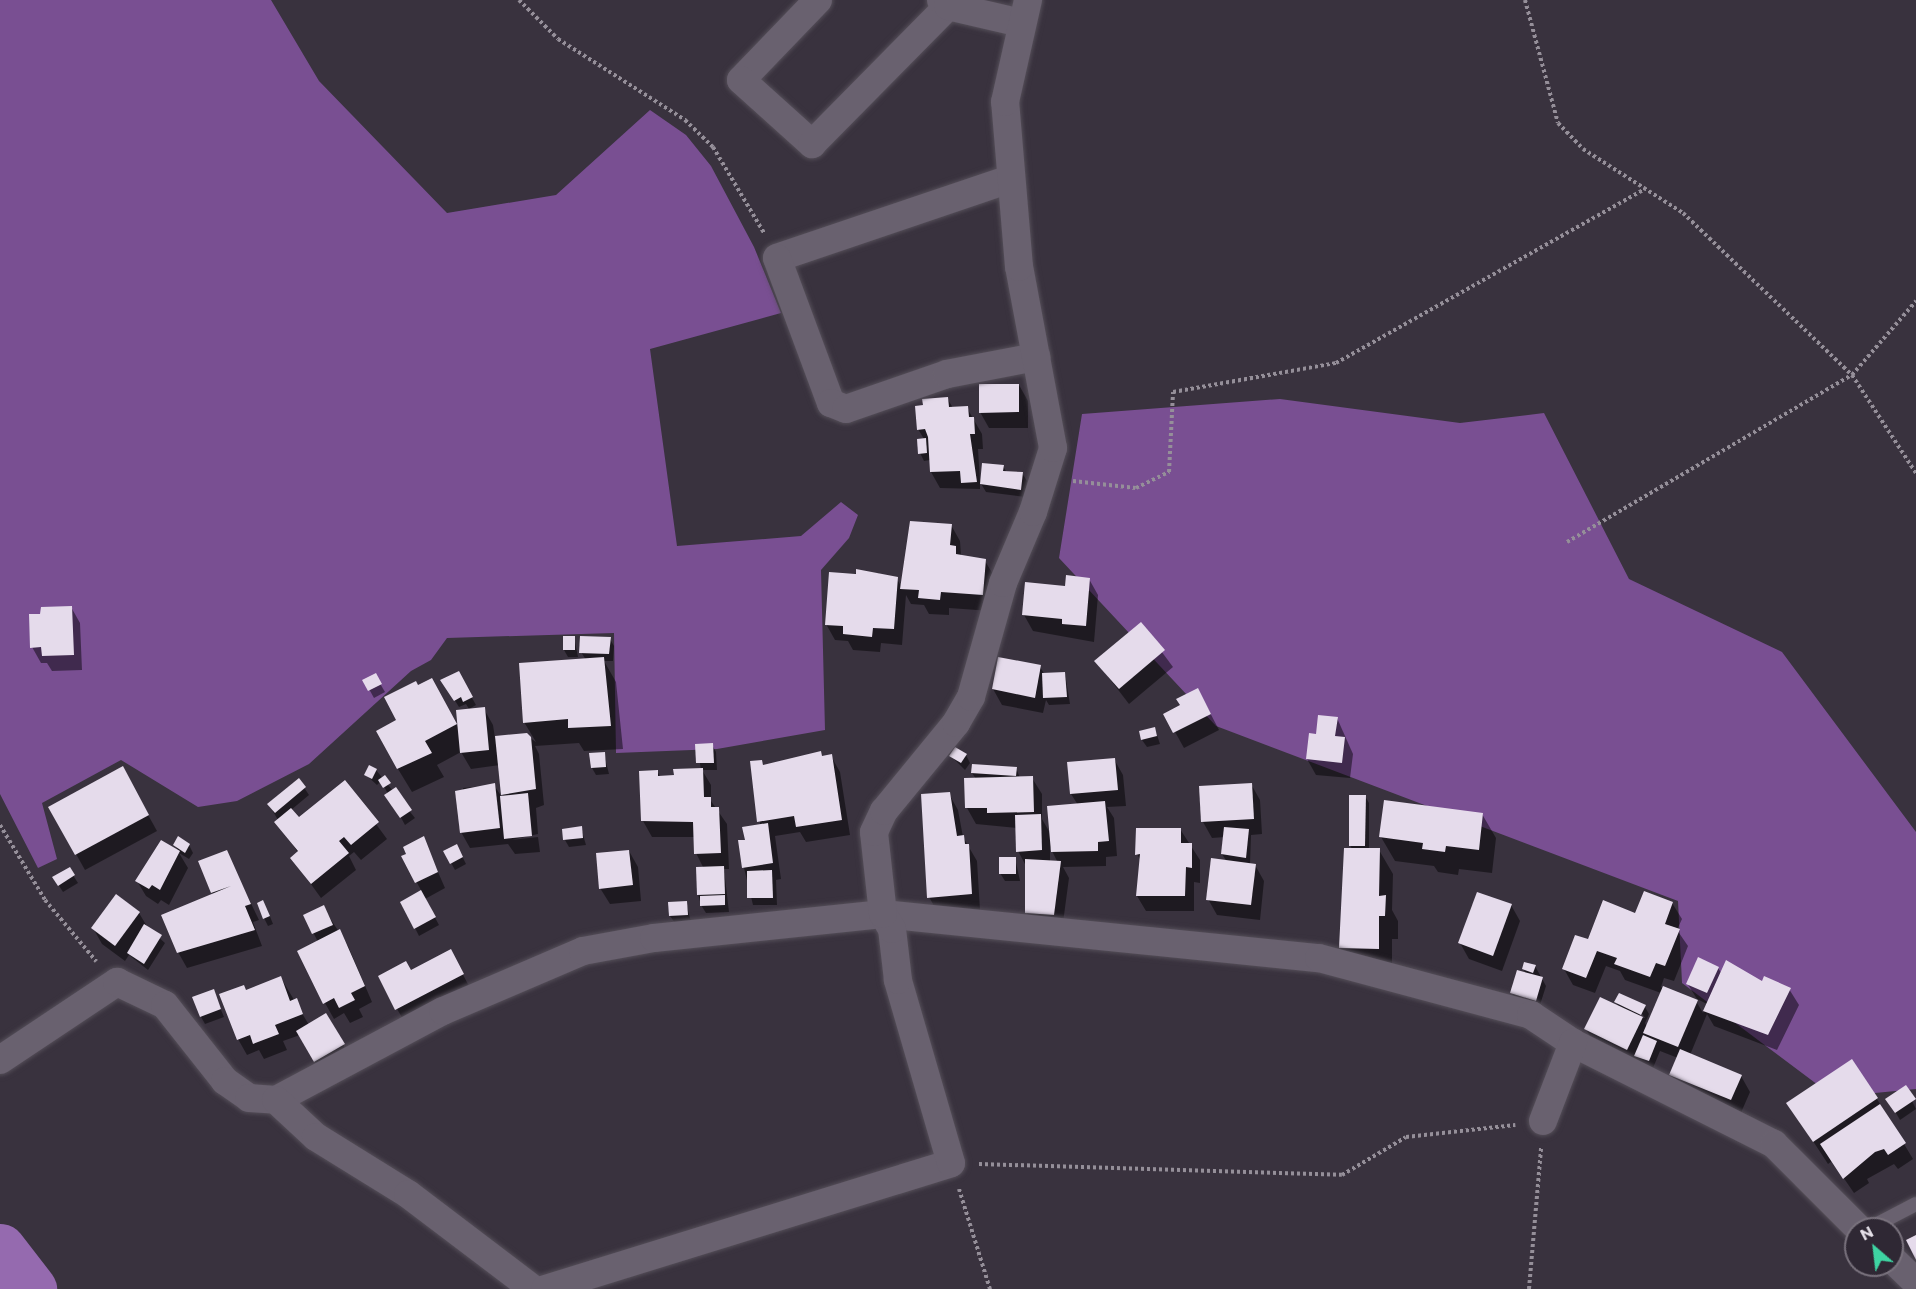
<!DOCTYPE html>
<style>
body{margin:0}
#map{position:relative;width:1916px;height:1289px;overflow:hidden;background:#39323e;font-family:Commissioner,sans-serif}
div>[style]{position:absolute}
.forest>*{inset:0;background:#794f92}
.shadow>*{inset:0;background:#0007}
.river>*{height:51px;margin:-25.5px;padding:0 25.5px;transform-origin:25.5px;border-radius:25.5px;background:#956aaf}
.building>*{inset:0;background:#e5dbeb}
.path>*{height:4px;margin-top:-2px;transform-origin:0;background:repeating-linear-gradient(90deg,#958f99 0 3px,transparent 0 6px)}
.roads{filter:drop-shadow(0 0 2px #544e58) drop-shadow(0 0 2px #544e58)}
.service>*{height:14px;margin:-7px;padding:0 7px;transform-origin:7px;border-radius:7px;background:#69616f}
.minor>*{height:28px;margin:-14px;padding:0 14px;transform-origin:14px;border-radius:14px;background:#69616f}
span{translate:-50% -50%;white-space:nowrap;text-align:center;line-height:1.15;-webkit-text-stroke:6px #2f2834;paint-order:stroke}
.north{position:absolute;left:1844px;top:1217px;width:60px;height:60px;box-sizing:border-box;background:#2f2834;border:2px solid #79727d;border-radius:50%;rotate:332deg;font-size:16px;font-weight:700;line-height:24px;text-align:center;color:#e7e2ea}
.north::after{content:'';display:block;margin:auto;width:21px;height:27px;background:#3ed4a2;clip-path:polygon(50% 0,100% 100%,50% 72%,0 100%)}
</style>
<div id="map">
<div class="forest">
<i style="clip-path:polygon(0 0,271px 0,319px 81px,447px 213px,556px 195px,650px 110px,686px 135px,711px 166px,754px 247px,781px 313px,650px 349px,677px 546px,801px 536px,841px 502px,858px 515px,849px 538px,821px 570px,825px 730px,717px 749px,616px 753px,614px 633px,447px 638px,431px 660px,411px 671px,309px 764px,237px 801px,198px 807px,121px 760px,42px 803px,57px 859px,38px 868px,0 794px)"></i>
<i style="clip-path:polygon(1280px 399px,1460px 423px,1544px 413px,1629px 579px,1782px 652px,1916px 832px,1916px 1089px,1834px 1097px,1682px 983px,1678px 901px,1216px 726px,1059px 558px,1082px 414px)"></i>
</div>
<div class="shadow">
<i style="clip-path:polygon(1019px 385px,1028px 401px,1028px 428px,989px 428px,980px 412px)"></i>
<i style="clip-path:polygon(947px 398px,953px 408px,967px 408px,982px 434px,983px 449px,978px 449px,980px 481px,1003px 466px,1007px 473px,1022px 473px,1027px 481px,1025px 497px,986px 492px,980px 482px,980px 489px,940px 488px,931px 472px,930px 460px,924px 461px,920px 453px,924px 439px,918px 429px)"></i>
<i style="clip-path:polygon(951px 525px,960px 541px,961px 556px,985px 561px,994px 576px,991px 611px,949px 608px,949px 615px,929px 614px,924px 605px,911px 604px,906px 595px,902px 645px,881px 643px,880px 652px,853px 650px,848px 641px,835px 640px,826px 624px,830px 574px,879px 573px,882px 578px,897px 579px,902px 588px)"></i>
<i style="clip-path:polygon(1089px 579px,1098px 595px,1094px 642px,1033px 631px,1024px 615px,1067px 588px)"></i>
<i style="clip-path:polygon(71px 607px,80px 623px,82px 670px,52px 671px,47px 663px,41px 663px,32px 647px,42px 615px)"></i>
<i style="clip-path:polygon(1141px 624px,1173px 667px,1129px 704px,1096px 661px)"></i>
<i style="clip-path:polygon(574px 637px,578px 657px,568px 657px,564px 650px)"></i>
<i style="clip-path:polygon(610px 639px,614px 646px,613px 661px,604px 661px,616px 682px,623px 749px,584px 751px,579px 743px,535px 746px,539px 754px,544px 805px,536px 808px,538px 834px,511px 840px,538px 837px,540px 852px,515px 854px,508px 844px,470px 848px,461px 832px,463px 788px,494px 785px,503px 799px,500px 765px,471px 769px,461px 752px,437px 765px,444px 777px,412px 792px,398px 769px,398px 721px,418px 687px,445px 703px,459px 729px,484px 709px,493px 725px,495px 738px,526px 735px,536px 742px,524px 722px,586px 660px,581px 652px)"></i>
<i style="clip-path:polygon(1040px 667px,1045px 675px,1065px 673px,1070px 704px,1049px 705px,1046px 700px,1043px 713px,1002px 705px,993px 689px)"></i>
<i style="clip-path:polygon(458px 673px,476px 705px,469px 709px,466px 704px,459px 707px,447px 688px)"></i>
<i style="clip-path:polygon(375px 675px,385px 692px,374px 698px,364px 680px)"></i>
<i style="clip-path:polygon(1206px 705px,1219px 730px,1184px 748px,1165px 714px)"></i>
<i style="clip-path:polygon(1337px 718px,1353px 754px,1350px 778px,1316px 775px,1307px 759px,1318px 735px)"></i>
<i style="clip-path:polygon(1155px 729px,1160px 744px,1147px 747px,1142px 740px)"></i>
<i style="clip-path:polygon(697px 745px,712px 745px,716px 752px,717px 770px,702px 770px,711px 785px,711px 801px,727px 824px,729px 869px,724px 869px,729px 912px,706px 913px,701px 905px,698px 894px,704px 869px,696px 853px,695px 837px,652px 837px,643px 821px,657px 771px,661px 778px,701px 770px)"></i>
<i style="clip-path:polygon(604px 754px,609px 774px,596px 775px,592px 768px)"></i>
<i style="clip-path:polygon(966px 755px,970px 763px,965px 770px,951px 756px)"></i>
<i style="clip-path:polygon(831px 756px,840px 772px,850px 835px,806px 842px,800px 832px,775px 836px,781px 879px,776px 880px,777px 905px,753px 905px,744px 868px,746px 841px,760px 825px,761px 761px,764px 766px)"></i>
<i style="clip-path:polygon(evenodd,1114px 759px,1123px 775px,1126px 806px,1107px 807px,1114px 818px,1117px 856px,1106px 857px,1106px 866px,1063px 867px,1069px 878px,1062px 930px,1036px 929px,1027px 913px,1026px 866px,1018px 851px,1017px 828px,976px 824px,967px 808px,976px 779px,972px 773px,1016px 768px,1020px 778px,1032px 778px,1042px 794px,1042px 819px,1050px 833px,1078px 805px,1071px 794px,1114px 759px,1050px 847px,1058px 863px,1050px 862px,1050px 847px)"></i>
<i style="clip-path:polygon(122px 768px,157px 831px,85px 870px,50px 808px)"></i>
<i style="clip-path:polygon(376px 770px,415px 818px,405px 825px,381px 781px,377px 785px,366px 775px)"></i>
<i style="clip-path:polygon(299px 780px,309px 795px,291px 810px,299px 820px,345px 782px,387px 839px,361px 860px,354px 852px,349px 856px,356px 870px,321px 898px,292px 858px,298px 853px,269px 805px)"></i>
<i style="clip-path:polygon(1251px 784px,1260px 800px,1262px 834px,1251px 835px,1250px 864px,1255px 865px,1264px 881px,1260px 920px,1217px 915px,1208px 899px,1227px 862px,1222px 854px,1225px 837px,1212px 838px,1203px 822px)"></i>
<i style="clip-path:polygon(949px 794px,958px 810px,963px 837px,977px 861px,980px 910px,938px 913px,929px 897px)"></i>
<i style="clip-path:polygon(1365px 796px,1369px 803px,1369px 850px,1379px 850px,1393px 874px,1392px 910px,1398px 921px,1398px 939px,1392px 939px,1392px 972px,1354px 972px,1340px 948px,1345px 849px,1352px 849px,1350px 845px)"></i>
<i style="clip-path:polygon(1482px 814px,1496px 838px,1492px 873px,1459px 869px,1458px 875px,1438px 872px,1434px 866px,1395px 861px,1381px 837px)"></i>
<i style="clip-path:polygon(581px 828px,586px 845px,569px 847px,565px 840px)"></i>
<i style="clip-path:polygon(1180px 829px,1200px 860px,1200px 883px,1194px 882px,1194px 911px,1146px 911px,1137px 896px,1141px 861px,1137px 854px)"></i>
<i style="clip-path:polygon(423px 838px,445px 888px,425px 899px,439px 925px,419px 936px,402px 902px,422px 892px,403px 857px)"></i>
<i style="clip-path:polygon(175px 845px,189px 845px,193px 853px,189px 859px,179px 853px,188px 868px,169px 905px,161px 900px,158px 904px,146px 896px,137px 881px,179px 852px)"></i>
<i style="clip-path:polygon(629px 851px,638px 867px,641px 901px,610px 904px,600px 888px)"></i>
<i style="clip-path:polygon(226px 852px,259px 920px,253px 922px,262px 946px,187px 968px,178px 952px,213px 895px,200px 862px)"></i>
<i style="clip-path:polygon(445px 852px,461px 854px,466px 864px,455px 870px)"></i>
<i style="clip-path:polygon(1015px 858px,1020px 881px,1005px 881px,1000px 873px)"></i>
<i style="clip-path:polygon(69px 869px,78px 883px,63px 892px,54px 878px)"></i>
<i style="clip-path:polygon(686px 902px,691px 922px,675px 923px,670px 916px)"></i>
<i style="clip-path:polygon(evenodd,1672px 903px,1682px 919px,1677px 930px,1688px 946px,1674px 981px,1664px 978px,1661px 987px,1696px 1001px,1703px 1013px,1707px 1004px,1697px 999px,1687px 983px,1718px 968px,1722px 974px,1789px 989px,1799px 1005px,1777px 1050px,1714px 1026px,1707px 1014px,1690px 1055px,1741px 1076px,1750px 1092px,1740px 1115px,1680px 1090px,1671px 1075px,1678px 1058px,1660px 1051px,1653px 1068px,1595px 1045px,1586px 1029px,1619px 1007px,1616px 1002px,1645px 1007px,1649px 1014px,1645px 1023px,1647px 1027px,1661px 993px,1625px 980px,1620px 971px,1606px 966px,1595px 993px,1573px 985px,1564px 969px,1589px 941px,1636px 915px,1672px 903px,1638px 1008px,1645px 1018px,1641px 1018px,1638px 1008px)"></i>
<i style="clip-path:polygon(1511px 905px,1520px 921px,1502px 971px,1469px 959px,1460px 943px)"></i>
<i style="clip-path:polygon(267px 909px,273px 924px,268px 926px,264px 918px)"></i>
<i style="clip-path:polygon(139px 913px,148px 928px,165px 943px,148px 970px,129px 955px,125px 961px,102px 944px,93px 928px)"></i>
<i style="clip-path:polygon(328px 915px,348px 946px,372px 1002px,359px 1009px,363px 1017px,350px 1023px,344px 1013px,334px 1019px,325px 1003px,318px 942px,305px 916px)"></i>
<i style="clip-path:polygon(1535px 966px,1546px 986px,1539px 1008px,1516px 1001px,1512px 993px,1526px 974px,1524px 969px)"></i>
<i style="clip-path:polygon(459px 967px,471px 990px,406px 1024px,397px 1009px,411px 972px)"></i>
<i style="clip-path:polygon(281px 978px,309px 1025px,326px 1015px,352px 1060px,324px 1077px,300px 1035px,283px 1041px,287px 1050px,264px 1059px,259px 1050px,247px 1055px,238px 1039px,246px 991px)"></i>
<i style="clip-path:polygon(213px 991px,224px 1017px,205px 1024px,201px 1017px)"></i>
<i style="clip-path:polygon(1905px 1087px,1916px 1109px,1900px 1120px,1892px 1106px)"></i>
<i style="clip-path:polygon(1877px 1099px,1913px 1159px,1898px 1169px,1894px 1164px,1867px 1179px,1869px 1183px,1854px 1193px,1832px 1161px,1828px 1164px,1788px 1103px)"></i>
</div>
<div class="river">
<i style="left:0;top:1249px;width:51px;rotate:52.2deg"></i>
</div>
<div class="building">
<i style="clip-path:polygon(979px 384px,1019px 384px,1019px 412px,979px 413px)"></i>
<i style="clip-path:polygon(948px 397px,949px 407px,968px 406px,969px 417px,974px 417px,975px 434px,970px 434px,977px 482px,961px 483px,960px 471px,930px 472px,928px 437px,925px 429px,917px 430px,915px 406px,923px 405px,922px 399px)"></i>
<i style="clip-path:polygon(926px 438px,927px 453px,918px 454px,917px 439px)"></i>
<i style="clip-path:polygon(982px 463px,1004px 465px,1003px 471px,1023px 472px,1021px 490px,980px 484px)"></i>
<i style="clip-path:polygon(910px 521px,952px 524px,950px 545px,956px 546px,956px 554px,986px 559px,983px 595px,941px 592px,940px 600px,918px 598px,919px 590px,900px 589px)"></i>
<i style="clip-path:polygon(856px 569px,898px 577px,894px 629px,873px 628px,872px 637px,843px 634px,843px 626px,825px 625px,829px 572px,856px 574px)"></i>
<i style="clip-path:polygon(1066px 575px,1090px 578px,1086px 626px,1062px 624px,1062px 619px,1022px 615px,1025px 582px,1065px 586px)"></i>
<i style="clip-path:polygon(72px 606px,74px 655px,42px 656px,41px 647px,30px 648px,29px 614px,40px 614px,41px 607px)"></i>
<i style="clip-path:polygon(1141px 622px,1165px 650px,1119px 689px,1094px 661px)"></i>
<i style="clip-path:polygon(563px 636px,575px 636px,575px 650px,563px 650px)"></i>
<i style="clip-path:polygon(580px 636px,611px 637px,609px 654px,579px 653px)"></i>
<i style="clip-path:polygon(604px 657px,611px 726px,568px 728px,568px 719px,523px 723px,519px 663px)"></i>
<i style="clip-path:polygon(998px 657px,1041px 665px,1035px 698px,992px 689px)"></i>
<i style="clip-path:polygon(459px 671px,473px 697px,463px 702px,461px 697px,454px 701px,440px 680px)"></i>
<i style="clip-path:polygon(1065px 672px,1067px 697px,1043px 698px,1042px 673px)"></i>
<i style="clip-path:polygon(376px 673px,382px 684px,368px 691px,362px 680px)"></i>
<i style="clip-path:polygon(432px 678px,457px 724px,425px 741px,432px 753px,397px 769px,376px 731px,396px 720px,384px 697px,416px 681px,418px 685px)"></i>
<i style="clip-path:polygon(1198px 688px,1211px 714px,1173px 733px,1163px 714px,1180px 705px,1176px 699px)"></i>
<i style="clip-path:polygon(485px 707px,489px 750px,460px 753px,456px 710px)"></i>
<i style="clip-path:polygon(1318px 715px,1338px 717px,1335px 736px,1345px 737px,1342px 763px,1306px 759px,1309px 733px,1316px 734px)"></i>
<i style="clip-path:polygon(1155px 727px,1157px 736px,1141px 740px,1139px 731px)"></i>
<i style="clip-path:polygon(527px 733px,531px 737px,536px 789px,501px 795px,495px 736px)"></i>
<i style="clip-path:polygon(713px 743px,714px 763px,696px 763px,695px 744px)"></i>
<i style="clip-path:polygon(955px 747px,967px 754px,961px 763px,949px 756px)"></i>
<i style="clip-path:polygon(821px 751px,822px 756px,832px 754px,842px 820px,796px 827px,794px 816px,757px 822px,750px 761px,762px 760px,763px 765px)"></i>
<i style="clip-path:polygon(605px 752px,606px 767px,591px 768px,589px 753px)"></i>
<i style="clip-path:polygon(1115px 758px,1118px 790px,1070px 794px,1067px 762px)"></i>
<i style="clip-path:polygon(972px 764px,1017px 767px,1016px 776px,971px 773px)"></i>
<i style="clip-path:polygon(369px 765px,377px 769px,372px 779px,364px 775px)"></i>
<i style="clip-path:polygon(123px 766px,149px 815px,75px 855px,48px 807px)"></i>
<i style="clip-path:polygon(703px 768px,704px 797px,711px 797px,711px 807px,719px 807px,721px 853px,694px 854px,693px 822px,641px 821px,639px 771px,658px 770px,658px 776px,674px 775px,673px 769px)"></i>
<i style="clip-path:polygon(385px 775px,391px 783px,383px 788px,378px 780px)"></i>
<i style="clip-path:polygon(1033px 776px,1034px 812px,987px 813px,987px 808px,965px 808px,964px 778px)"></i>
<i style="clip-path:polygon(299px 778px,306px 787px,275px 813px,267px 804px)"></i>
<i style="clip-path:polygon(345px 780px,379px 822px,351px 845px,344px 837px,339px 841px,349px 853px,311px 884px,290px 858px,298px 851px,274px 822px,291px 808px,299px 817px)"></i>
<i style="clip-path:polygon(495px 783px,500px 828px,460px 833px,455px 791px)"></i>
<i style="clip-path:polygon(1252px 783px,1254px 819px,1201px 822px,1199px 786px)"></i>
<i style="clip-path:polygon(396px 787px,412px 810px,400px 818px,384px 795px)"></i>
<i style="clip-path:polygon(950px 792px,957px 836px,964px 835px,965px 844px,969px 844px,972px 894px,927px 898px,921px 794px)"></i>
<i style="clip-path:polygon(528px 793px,532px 836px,504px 839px,500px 796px)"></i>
<i style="clip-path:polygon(1349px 795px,1366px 795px,1365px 846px,1349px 846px)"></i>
<i style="clip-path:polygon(1384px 800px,1483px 813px,1479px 850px,1446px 846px,1445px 852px,1422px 849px,1423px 843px,1379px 837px)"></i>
<i style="clip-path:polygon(1105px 801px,1109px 841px,1098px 842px,1098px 851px,1051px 852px,1047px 806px)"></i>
<i style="clip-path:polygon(1041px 814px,1042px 850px,1016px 852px,1015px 815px)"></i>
<i style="clip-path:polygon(768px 823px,773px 863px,742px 868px,738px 840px,745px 840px,742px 827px)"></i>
<i style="clip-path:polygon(582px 826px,583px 838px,563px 840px,562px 829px)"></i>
<i style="clip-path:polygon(1224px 827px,1249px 829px,1246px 858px,1221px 854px)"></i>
<i style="clip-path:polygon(1136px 828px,1181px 828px,1181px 843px,1192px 843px,1192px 868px,1186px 867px,1185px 896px,1136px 896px,1140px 854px,1135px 855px)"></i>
<i style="clip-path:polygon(178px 836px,190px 844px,185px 853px,173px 845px)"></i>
<i style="clip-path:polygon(424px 836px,438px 872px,415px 883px,401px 856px,406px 854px,403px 847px)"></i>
<i style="clip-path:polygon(161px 840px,180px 851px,160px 890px,152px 885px,149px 889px,135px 881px)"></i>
<i style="clip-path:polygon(457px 844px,463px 857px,450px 864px,443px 851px)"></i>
<i style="clip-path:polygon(1344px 848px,1380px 848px,1379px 896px,1386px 895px,1385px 916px,1379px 916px,1379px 949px,1339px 948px)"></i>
<i style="clip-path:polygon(227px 850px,251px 904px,245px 906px,255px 930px,177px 953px,161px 915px,231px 886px,211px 893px,198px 861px)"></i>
<i style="clip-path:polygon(629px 850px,633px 885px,599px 889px,596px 853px)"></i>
<i style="clip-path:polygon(999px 857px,1016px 857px,1016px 874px,999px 874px)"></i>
<i style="clip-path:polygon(1211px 858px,1256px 864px,1251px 905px,1206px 900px)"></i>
<i style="clip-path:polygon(1025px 859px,1061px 861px,1054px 915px,1025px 913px)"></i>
<i style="clip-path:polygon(724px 866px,725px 894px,697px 895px,696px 867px)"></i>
<i style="clip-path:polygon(70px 867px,75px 875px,58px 886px,52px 877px)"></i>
<i style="clip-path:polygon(772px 870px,773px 898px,747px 898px,747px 871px)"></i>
<i style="clip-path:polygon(421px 890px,436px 917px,414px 929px,400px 902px)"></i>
<i style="clip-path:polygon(1644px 891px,1673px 902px,1665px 924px,1680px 929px,1665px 966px,1656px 963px,1650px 977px,1614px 964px,1617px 958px,1597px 951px,1586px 978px,1562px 969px,1575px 935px,1588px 939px,1603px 900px,1635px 913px)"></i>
<i style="clip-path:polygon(1477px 892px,1512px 904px,1493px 956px,1458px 943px)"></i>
<i style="clip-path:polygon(116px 894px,140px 912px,115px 946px,91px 928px)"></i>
<i style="clip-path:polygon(725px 895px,725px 905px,700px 906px,700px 896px)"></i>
<i style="clip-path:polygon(263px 900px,270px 916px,263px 919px,257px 903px)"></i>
<i style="clip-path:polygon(687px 901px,688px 915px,669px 916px,668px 902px)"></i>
<i style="clip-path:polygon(324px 905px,333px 925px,312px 934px,303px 915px)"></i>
<i style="clip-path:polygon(144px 924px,162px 935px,144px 964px,127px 953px)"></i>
<i style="clip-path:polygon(340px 929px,365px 986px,351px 993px,355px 1000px,339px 1008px,334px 998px,323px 1004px,297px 951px)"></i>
<i style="clip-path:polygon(451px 949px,464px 974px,395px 1010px,378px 976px,406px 961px,411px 970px)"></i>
<i style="clip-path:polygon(1698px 957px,1719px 967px,1707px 993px,1686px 984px)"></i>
<i style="clip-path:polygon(1726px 960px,1762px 981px,1764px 976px,1791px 988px,1768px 1035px,1703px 1011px)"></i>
<i style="clip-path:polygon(1524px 962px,1536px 965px,1533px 973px,1522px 969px)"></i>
<i style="clip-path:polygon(1517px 970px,1543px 977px,1536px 1001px,1510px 993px)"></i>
<i style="clip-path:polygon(281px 976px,290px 1001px,297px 998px,303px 1014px,275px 1025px,279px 1034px,253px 1044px,250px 1035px,237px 1040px,219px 994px,244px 985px,246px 990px)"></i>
<i style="clip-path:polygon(1663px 986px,1698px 1000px,1678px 1047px,1643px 1033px)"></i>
<i style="clip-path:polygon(214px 989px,221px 1009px,200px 1017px,192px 997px)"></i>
<i style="clip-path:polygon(1619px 993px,1646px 1005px,1641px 1015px,1614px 1002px)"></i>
<i style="clip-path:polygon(1600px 997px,1643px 1017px,1627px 1050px,1584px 1029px)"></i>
<i style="clip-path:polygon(326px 1013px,345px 1044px,314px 1062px,296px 1031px)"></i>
<i style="clip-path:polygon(1643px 1035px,1657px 1041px,1649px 1061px,1634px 1056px)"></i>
<i style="clip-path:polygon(1680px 1049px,1742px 1075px,1731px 1100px,1669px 1075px)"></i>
<i style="clip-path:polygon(1852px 1059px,1878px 1098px,1813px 1142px,1786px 1103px)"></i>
<i style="clip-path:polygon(1906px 1085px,1916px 1099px,1895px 1113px,1885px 1099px)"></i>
<i style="clip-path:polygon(1880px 1104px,1906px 1143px,1888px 1155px,1884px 1149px,1875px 1152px,1843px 1179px,1820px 1144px)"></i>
<i style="clip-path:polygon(1916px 1235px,1916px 1260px,1906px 1240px)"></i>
</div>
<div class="path">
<i style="left:519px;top:0;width:55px;rotate:45deg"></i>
<i style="left:558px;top:39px;width:151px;rotate:32.5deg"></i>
<i style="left:685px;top:120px;width:39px;rotate:44deg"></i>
<i style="left:713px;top:147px;width:100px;rotate:59.3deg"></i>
<i style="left:1525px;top:0;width:127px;rotate:75deg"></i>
<i style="left:1558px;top:123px;width:36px;rotate:46deg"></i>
<i style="left:1583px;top:149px;width:119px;rotate:32.6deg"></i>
<i style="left:1683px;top:213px;width:234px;rotate:43.8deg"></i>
<i style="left:1852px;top:375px;width:98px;rotate:-49.1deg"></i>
<i style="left:1073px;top:481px;width:63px;rotate:6.3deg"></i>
<i style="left:1136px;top:488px;width:37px;rotate:-26deg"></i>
<i style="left:1169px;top:472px;width:80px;rotate:-87.1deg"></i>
<i style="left:1173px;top:392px;width:166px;rotate:-10.1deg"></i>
<i style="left:1336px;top:363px;width:355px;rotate:-29.4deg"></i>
<i style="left:1567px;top:542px;width:330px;rotate:-30.4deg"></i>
<i style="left:1852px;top:375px;width:117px;rotate:56.9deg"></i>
<i style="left:0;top:825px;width:87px;rotate:59deg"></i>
<i style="left:45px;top:900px;width:80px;rotate:50.1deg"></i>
<i style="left:979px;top:1164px;width:363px;rotate:1.7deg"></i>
<i style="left:1342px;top:1175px;width:74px;rotate:-30.7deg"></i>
<i style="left:1406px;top:1137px;width:110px;rotate:-6.3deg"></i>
<i style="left:959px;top:1189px;width:105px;rotate:72.8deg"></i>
<i style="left:1529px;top:1289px;width:142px;rotate:-85.1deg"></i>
</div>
<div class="roads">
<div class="service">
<i style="left:1868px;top:1229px;width:54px;rotate:-27.5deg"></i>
</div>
<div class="minor">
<i style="left:818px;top:0;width:111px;rotate:133.9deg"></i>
<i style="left:741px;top:80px;width:96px;rotate:42deg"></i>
<i style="left:812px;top:144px;width:194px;rotate:-45.4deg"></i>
<i style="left:941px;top:0;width:9px;rotate:41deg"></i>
<i style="left:948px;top:6px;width:75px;rotate:13.1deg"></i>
<i style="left:1010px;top:179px;width:246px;rotate:161.3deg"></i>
<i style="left:777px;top:258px;width:155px;rotate:69.6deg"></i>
<i style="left:831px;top:403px;width:16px;rotate:22deg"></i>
<i style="left:846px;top:409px;width:107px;rotate:-19.1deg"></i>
<i style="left:947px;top:374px;width:91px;rotate:-10.8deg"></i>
<i style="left:0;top:1060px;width:141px;rotate:-33.7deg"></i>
<i style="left:117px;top:982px;width:53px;rotate:25.6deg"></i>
<i style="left:165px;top:1005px;width:97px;rotate:51.7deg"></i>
<i style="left:225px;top:1081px;width:29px;rotate:35deg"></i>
<i style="left:249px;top:1098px;width:27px;rotate:4deg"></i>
<i style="left:276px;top:1100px;width:189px;rotate:-28.1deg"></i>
<i style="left:443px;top:1011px;width:152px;rotate:-23.2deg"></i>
<i style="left:583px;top:951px;width:72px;rotate:-10.4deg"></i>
<i style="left:654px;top:938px;width:230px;rotate:-6deg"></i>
<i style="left:883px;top:914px;width:438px;rotate:5.8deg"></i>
<i style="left:1319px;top:958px;width:220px;rotate:15deg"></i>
<i style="left:1531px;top:1015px;width:50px;rotate:33.7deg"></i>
<i style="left:1573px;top:1043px;width:225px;rotate:26.7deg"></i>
<i style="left:1774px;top:1144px;width:120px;rotate:45deg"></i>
<i style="left:276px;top:1100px;width:54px;rotate:42.8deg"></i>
<i style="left:316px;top:1137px;width:108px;rotate:31.8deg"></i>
<i style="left:408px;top:1194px;width:157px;rotate:37.2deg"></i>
<i style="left:1543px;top:1121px;width:84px;rotate:-69deg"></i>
<i style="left:1892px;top:1259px;width:33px;rotate:44deg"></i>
<i style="left:545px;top:1289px;width:425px;rotate:-17.2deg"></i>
<i style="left:951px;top:1163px;width:191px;rotate:-106.2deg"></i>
<i style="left:898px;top:980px;width:51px;rotate:-96.7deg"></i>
<i style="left:892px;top:929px;width:17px;rotate:-121deg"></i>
<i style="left:883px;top:914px;width:82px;rotate:-96.3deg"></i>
<i style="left:874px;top:832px;width:23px;rotate:-65deg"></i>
<i style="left:884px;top:811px;width:114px;rotate:-50.7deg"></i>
<i style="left:956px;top:723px;width:30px;rotate:-60deg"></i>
<i style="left:971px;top:697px;width:118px;rotate:-74.3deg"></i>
<i style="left:1003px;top:583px;width:77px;rotate:-67.1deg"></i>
<i style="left:1033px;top:512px;width:67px;rotate:-72.6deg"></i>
<i style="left:1053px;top:448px;width:184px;rotate:-100.6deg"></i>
<i style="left:1019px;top:267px;width:166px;rotate:-94.8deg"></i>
<i style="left:1005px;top:102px;width:105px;rotate:-77.3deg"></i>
</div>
</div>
<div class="north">N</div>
</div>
